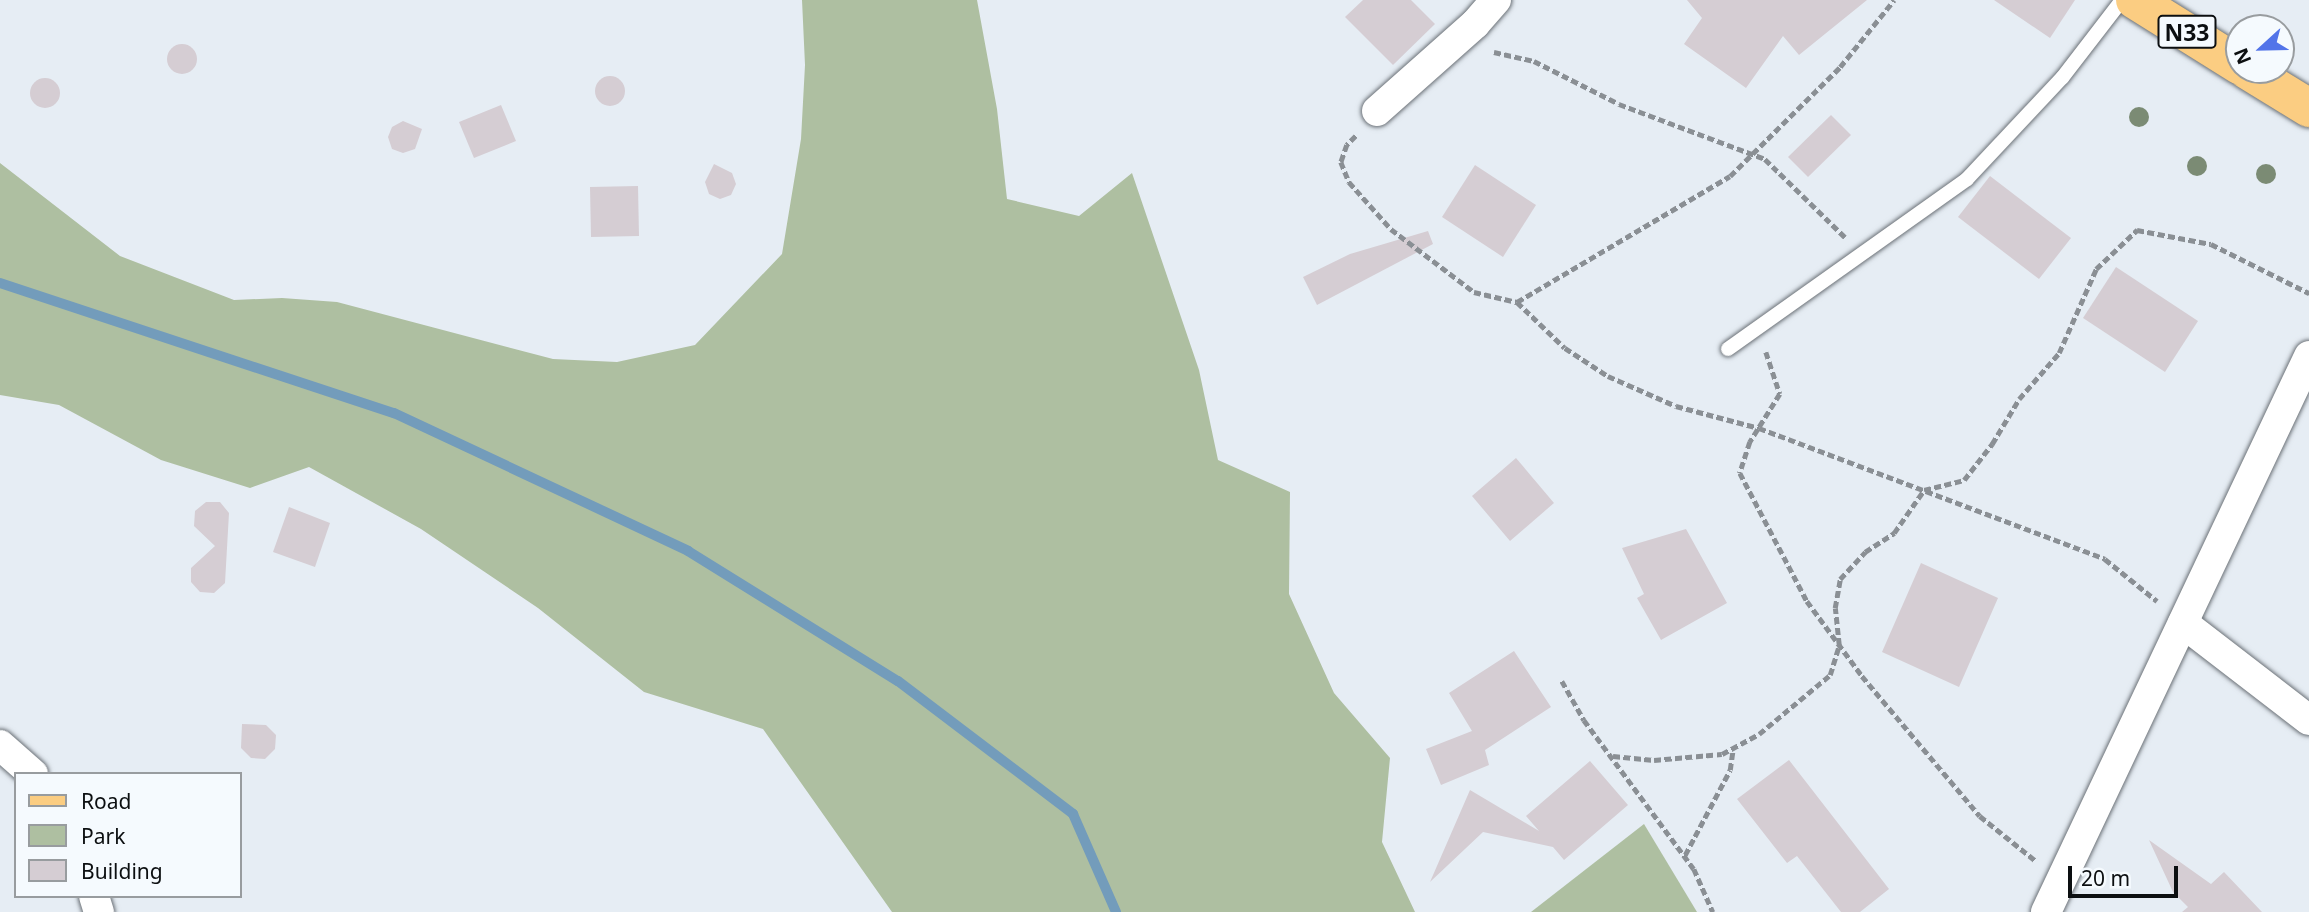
<!DOCTYPE html>
<style>
body{margin:0}
#map{position:relative;width:2309px;height:912px;overflow:hidden;background:#e6edf4;font-family:"Noto Sans",sans-serif}
div>[style]{position:absolute}
.green>*{inset:0;background:#aebfa1}
.stream>*{height:10px;margin:-5px;padding:0 5px;transform-origin:5px;border-radius:5px;background:#739cbb}
.building>*{inset:0;background:#d5cdd3}
.round{border-radius:50%}
.path>*{height:4.5px;margin-top:-2.25px;transform-origin:0;background:repeating-linear-gradient(90deg,#8a8f94 0 7px,transparent 0 10.5px)}
.roads{filter:drop-shadow(0 0 2px #6b7177) drop-shadow(0 0 2px #6b7177)}
.lane>*{height:14px;margin:-7px;padding:0 7px;transform-origin:7px;border-radius:7px;background:#fff}
.street>*{height:30px;margin:-15px;padding:0 15px;transform-origin:15px;border-radius:15px;background:#fff}
.primary>*{height:38px;margin:-19px;padding:0 19px;transform-origin:19px;border-radius:19px;background:#fbcd82}
.trees>*{width:20px;height:20px;margin:-10px;border-radius:50%;background:#7b8b74}
span{translate:-50% -50%;white-space:nowrap;text-align:center;line-height:1.15;-webkit-text-stroke:5px #f5fafe;paint-order:stroke}
.shield-label span{padding:2px 5px;background:#f5fafe;border:2px solid;border-radius:5px;-webkit-text-stroke-width:0}
.shield-label{font-size:23px;color:#0c0f11;font-weight:700}
.legend{position:absolute;left:14px;top:772px;width:228px;height:126px;box-sizing:border-box;background:#f5fafe;border:2px solid #989c9f;margin:0;padding:9px 12px;list-style:none;font-size:21px;color:#0c0f11}
.legend li{display:flex;align-items:center;gap:14px;height:35px}
.legend b{width:35px;border:2px solid #989c9f}
.north{position:absolute;left:2225px;top:14px;width:70px;height:70px;box-sizing:border-box;background:#f5fafe;border:2px solid #989c9f;border-radius:50%;rotate:248deg;font-size:19px;font-weight:700;line-height:28px;text-align:center;color:#0c0f11}
.north::after{content:'';display:block;margin:auto;width:24px;height:32px;background:#5274e9;clip-path:polygon(50% 0,100% 100%,50% 72%,0 100%)}
.scale{position:absolute;left:2068px;top:866px;width:110px;height:32px;box-sizing:border-box;border:4px solid #0c0f11;border-top:0;padding-left:9px;font-size:21px;line-height:24px;white-space:nowrap;color:#0c0f11;-webkit-text-stroke:5px #f5fafe;paint-order:stroke}
</style>
<div id="map">
<div class="green">
<i style="clip-path:polygon(802px 0,977px 0,997px 109px,1007px 199px,1079px 216px,1132px 173px,1199px 370px,1218px 460px,1290px 492px,1289px 594px,1334px 693px,1390px 758px,1382px 842px,1415px 912px,892px 912px,763px 729px,644px 692px,538px 608px,421px 529px,309px 467px,250px 488px,161px 460px,59px 405px,0 395px,0 163px,120px 256px,234px 300px,282px 298px,337px 302px,553px 359px,617px 362px,695px 345px,782px 254px,801px 139px,805px 65px)"></i>
<i style="clip-path:polygon(1644px 824px,1697px 912px,1531px 912px)"></i>
</div>
<div class="stream">
<i style="left:0;top:283px;width:415px;rotate:18.3deg"></i>
<i style="left:394px;top:413px;width:325px;rotate:25.1deg"></i>
<i style="left:688px;top:551px;width:247px;rotate:31.8deg"></i>
<i style="left:898px;top:681px;width:220px;rotate:37.2deg"></i>
<i style="left:1073px;top:814px;width:107px;rotate:66.3deg"></i>
</div>
<div class="building">
<i style="clip-path:polygon(1363px 0,1411px 0,1435px 24px,1393px 65px,1345px 17px)"></i>
<i style="clip-path:polygon(1687px 0,1867px 0,1799px 55px,1783px 36px,1746px 88px,1684px 44px,1702px 18px)"></i>
<i style="clip-path:polygon(1994px 0,2075px 0,2050px 38px)"></i>
<i class="round" style="left:167px;top:44px;width:30px;height:30px"></i>
<i class="round" style="left:595px;top:76px;width:30px;height:30px"></i>
<i class="round" style="left:30px;top:78px;width:30px;height:30px"></i>
<i style="clip-path:polygon(501px 105px,516px 141px,474px 158px,459px 122px)"></i>
<i style="clip-path:polygon(1831px 115px,1851px 135px,1808px 177px,1788px 157px)"></i>
<i style="clip-path:polygon(403px 121px,422px 129px,415px 149px,403px 153px,392px 149px,388px 137px,392px 127px)"></i>
<i style="clip-path:polygon(714px 164px,732px 173px,736px 184px,731px 195px,720px 199px,709px 194px,705px 182px)"></i>
<i style="clip-path:polygon(1475px 165px,1536px 205px,1503px 257px,1442px 217px)"></i>
<i style="clip-path:polygon(1990px 176px,2071px 238px,2039px 279px,1958px 217px)"></i>
<i style="clip-path:polygon(638px 186px,639px 236px,591px 237px,590px 187px)"></i>
<i style="clip-path:polygon(1428px 231px,1433px 244px,1317px 305px,1303px 277px,1350px 254px)"></i>
<i style="clip-path:polygon(2116px 267px,2198px 321px,2165px 372px,2083px 318px)"></i>
<i style="clip-path:polygon(1516px 458px,1554px 503px,1510px 541px,1472px 496px)"></i>
<i style="clip-path:polygon(206px 502px,220px 502px,229px 513px,225px 583px,214px 593px,200px 592px,191px 582px,191px 568px,215px 546px,194px 526px,195px 511px)"></i>
<i style="clip-path:polygon(289px 507px,330px 523px,315px 567px,273px 552px)"></i>
<i style="clip-path:polygon(1686px 529px,1727px 603px,1661px 640px,1637px 598px,1644px 594px,1622px 548px)"></i>
<i style="clip-path:polygon(1921px 563px,1998px 598px,1959px 687px,1882px 652px)"></i>
<i style="clip-path:polygon(1514px 651px,1551px 707px,1485px 750px,1489px 765px,1441px 785px,1426px 749px,1472px 731px,1449px 693px)"></i>
<i style="clip-path:polygon(242px 724px,266px 725px,276px 735px,275px 749px,265px 759px,251px 758px,241px 748px)"></i>
<i style="clip-path:polygon(1789px 760px,1889px 889px,1860px 912px,1841px 912px,1797px 856px,1787px 863px,1737px 799px)"></i>
<i style="clip-path:polygon(1590px 761px,1628px 805px,1564px 860px,1553px 847px,1483px 832px,1430px 882px,1470px 790px,1539px 831px,1526px 816px)"></i>
<i style="clip-path:polygon(2149px 840px,2211px 884px,2224px 872px,2262px 912px,2182px 912px,2188px 907px,2173px 892px)"></i>
</div>
<div class="path">
<i style="left:1494px;top:52px;width:41px;rotate:12.7deg"></i>
<i style="left:1534px;top:61px;width:95px;rotate:26.8deg"></i>
<i style="left:1619px;top:104px;width:156px;rotate:20.6deg"></i>
<i style="left:1765px;top:159px;width:112px;rotate:44.3deg"></i>
<i style="left:1356px;top:136px;width:13px;rotate:135deg"></i>
<i style="left:1347px;top:145px;width:18px;rotate:109deg"></i>
<i style="left:1341px;top:162px;width:22px;rotate:68deg"></i>
<i style="left:1349px;top:182px;width:63px;rotate:48.2deg"></i>
<i style="left:1391px;top:229px;width:104px;rotate:37.2deg"></i>
<i style="left:1474px;top:292px;width:44px;rotate:13.1deg"></i>
<i style="left:1517px;top:302px;width:66px;rotate:43.8deg"></i>
<i style="left:1565px;top:348px;width:51px;rotate:33.1deg"></i>
<i style="left:1608px;top:376px;width:74px;rotate:23.8deg"></i>
<i style="left:1676px;top:406px;width:86px;rotate:14.8deg"></i>
<i style="left:1759px;top:428px;width:370px;rotate:20.7deg"></i>
<i style="left:2105px;top:559px;width:67px;rotate:38.9deg"></i>
<i style="left:1517px;top:302px;width:247px;rotate:-30.6deg"></i>
<i style="left:1730px;top:176px;width:155px;rotate:-44.7deg"></i>
<i style="left:1840px;top:67px;width:86px;rotate:-51.1deg"></i>
<i style="left:1766px;top:352px;width:44px;rotate:71.6deg"></i>
<i style="left:1780px;top:394px;width:57px;rotate:122deg"></i>
<i style="left:1750px;top:442px;width:33px;rotate:108deg"></i>
<i style="left:1740px;top:473px;width:144px;rotate:62.4deg"></i>
<i style="left:1807px;top:601px;width:93px;rotate:53.7deg"></i>
<i style="left:1862px;top:676px;width:183px;rotate:49.9deg"></i>
<i style="left:1980px;top:816px;width:72px;rotate:38.8deg"></i>
<i style="left:1562px;top:681px;width:45px;rotate:60.6deg"></i>
<i style="left:1584px;top:720px;width:185px;rotate:53.6deg"></i>
<i style="left:1694px;top:869px;width:47px;rotate:66.2deg"></i>
<i style="left:1613px;top:756px;width:41px;rotate:5.6deg"></i>
<i style="left:1654px;top:760px;width:68px;rotate:-5deg"></i>
<i style="left:1722px;top:754px;width:42px;rotate:-28.4deg"></i>
<i style="left:1759px;top:734px;width:92px;rotate:-39.7deg"></i>
<i style="left:1830px;top:675px;width:31px;rotate:-73deg"></i>
<i style="left:1839px;top:645px;width:37px;rotate:-96deg"></i>
<i style="left:1835px;top:608px;width:29px;rotate:-80deg"></i>
<i style="left:1840px;top:579px;width:37px;rotate:-47deg"></i>
<i style="left:1865px;top:552px;width:35px;rotate:-33deg"></i>
<i style="left:1894px;top:533px;width:52px;rotate:-55.1deg"></i>
<i style="left:1924px;top:490px;width:41px;rotate:-14deg"></i>
<i style="left:1964px;top:480px;width:46px;rotate:-52.1deg"></i>
<i style="left:1992px;top:444px;width:52px;rotate:-59deg"></i>
<i style="left:2019px;top:399px;width:61px;rotate:-49deg"></i>
<i style="left:2059px;top:353px;width:92px;rotate:-66.2deg"></i>
<i style="left:2096px;top:269px;width:57px;rotate:-43.6deg"></i>
<i style="left:2137px;top:230px;width:75px;rotate:10.7deg"></i>
<i style="left:2211px;top:244px;width:110px;rotate:26.6deg"></i>
<i style="left:1685px;top:855px;width:96px;rotate:-62.1deg"></i>
<i style="left:1730px;top:770px;width:21px;rotate:-82deg"></i>
</div>
<div class="roads">
<div class="lane">
<i style="left:1728px;top:349px;width:293px;rotate:-35.4deg"></i>
<i style="left:1967px;top:179px;width:139px;rotate:-46.8deg"></i>
<i style="left:2062px;top:78px;width:98px;rotate:-52.4deg"></i>
</div>
<div class="street">
<i style="left:1377px;top:111px;width:131px;rotate:-41.6deg"></i>
<i style="left:1475px;top:24px;width:32px;rotate:-49deg"></i>
<i style="left:2183px;top:623px;width:159px;rotate:37.6deg"></i>
<i style="left:0;top:745px;width:44px;rotate:41.3deg"></i>
<i style="left:94px;top:896px;width:17px;rotate:73deg"></i>
<i style="left:2046px;top:912px;width:615px;rotate:-64.68deg"></i>
</div>
<div class="primary">
<i style="left:2135px;top:0;width:123px;rotate:32deg"></i>
<i style="left:2247px;top:70px;width:73px;rotate:31.5deg"></i>
</div>
</div>
<div class="trees">
<i style="left:2139px;top:117px"></i>
<i style="left:2197px;top:166px"></i>
<i style="left:2266px;top:174px"></i>
</div>
<div class="shield-label">
<span style="left:2187px;top:32px">N33</span>
</div>
<ul class="legend">
<li><b style="height:9px;background:#fbcd82"></b>Road</li>
<li><b style="height:19px;background:#aebfa1"></b>Park</li>
<li><b style="height:19px;background:#d5cdd3"></b>Building</li>
</ul>
<div class="north">N</div>
<div class="scale">20 m</div>
</div>
